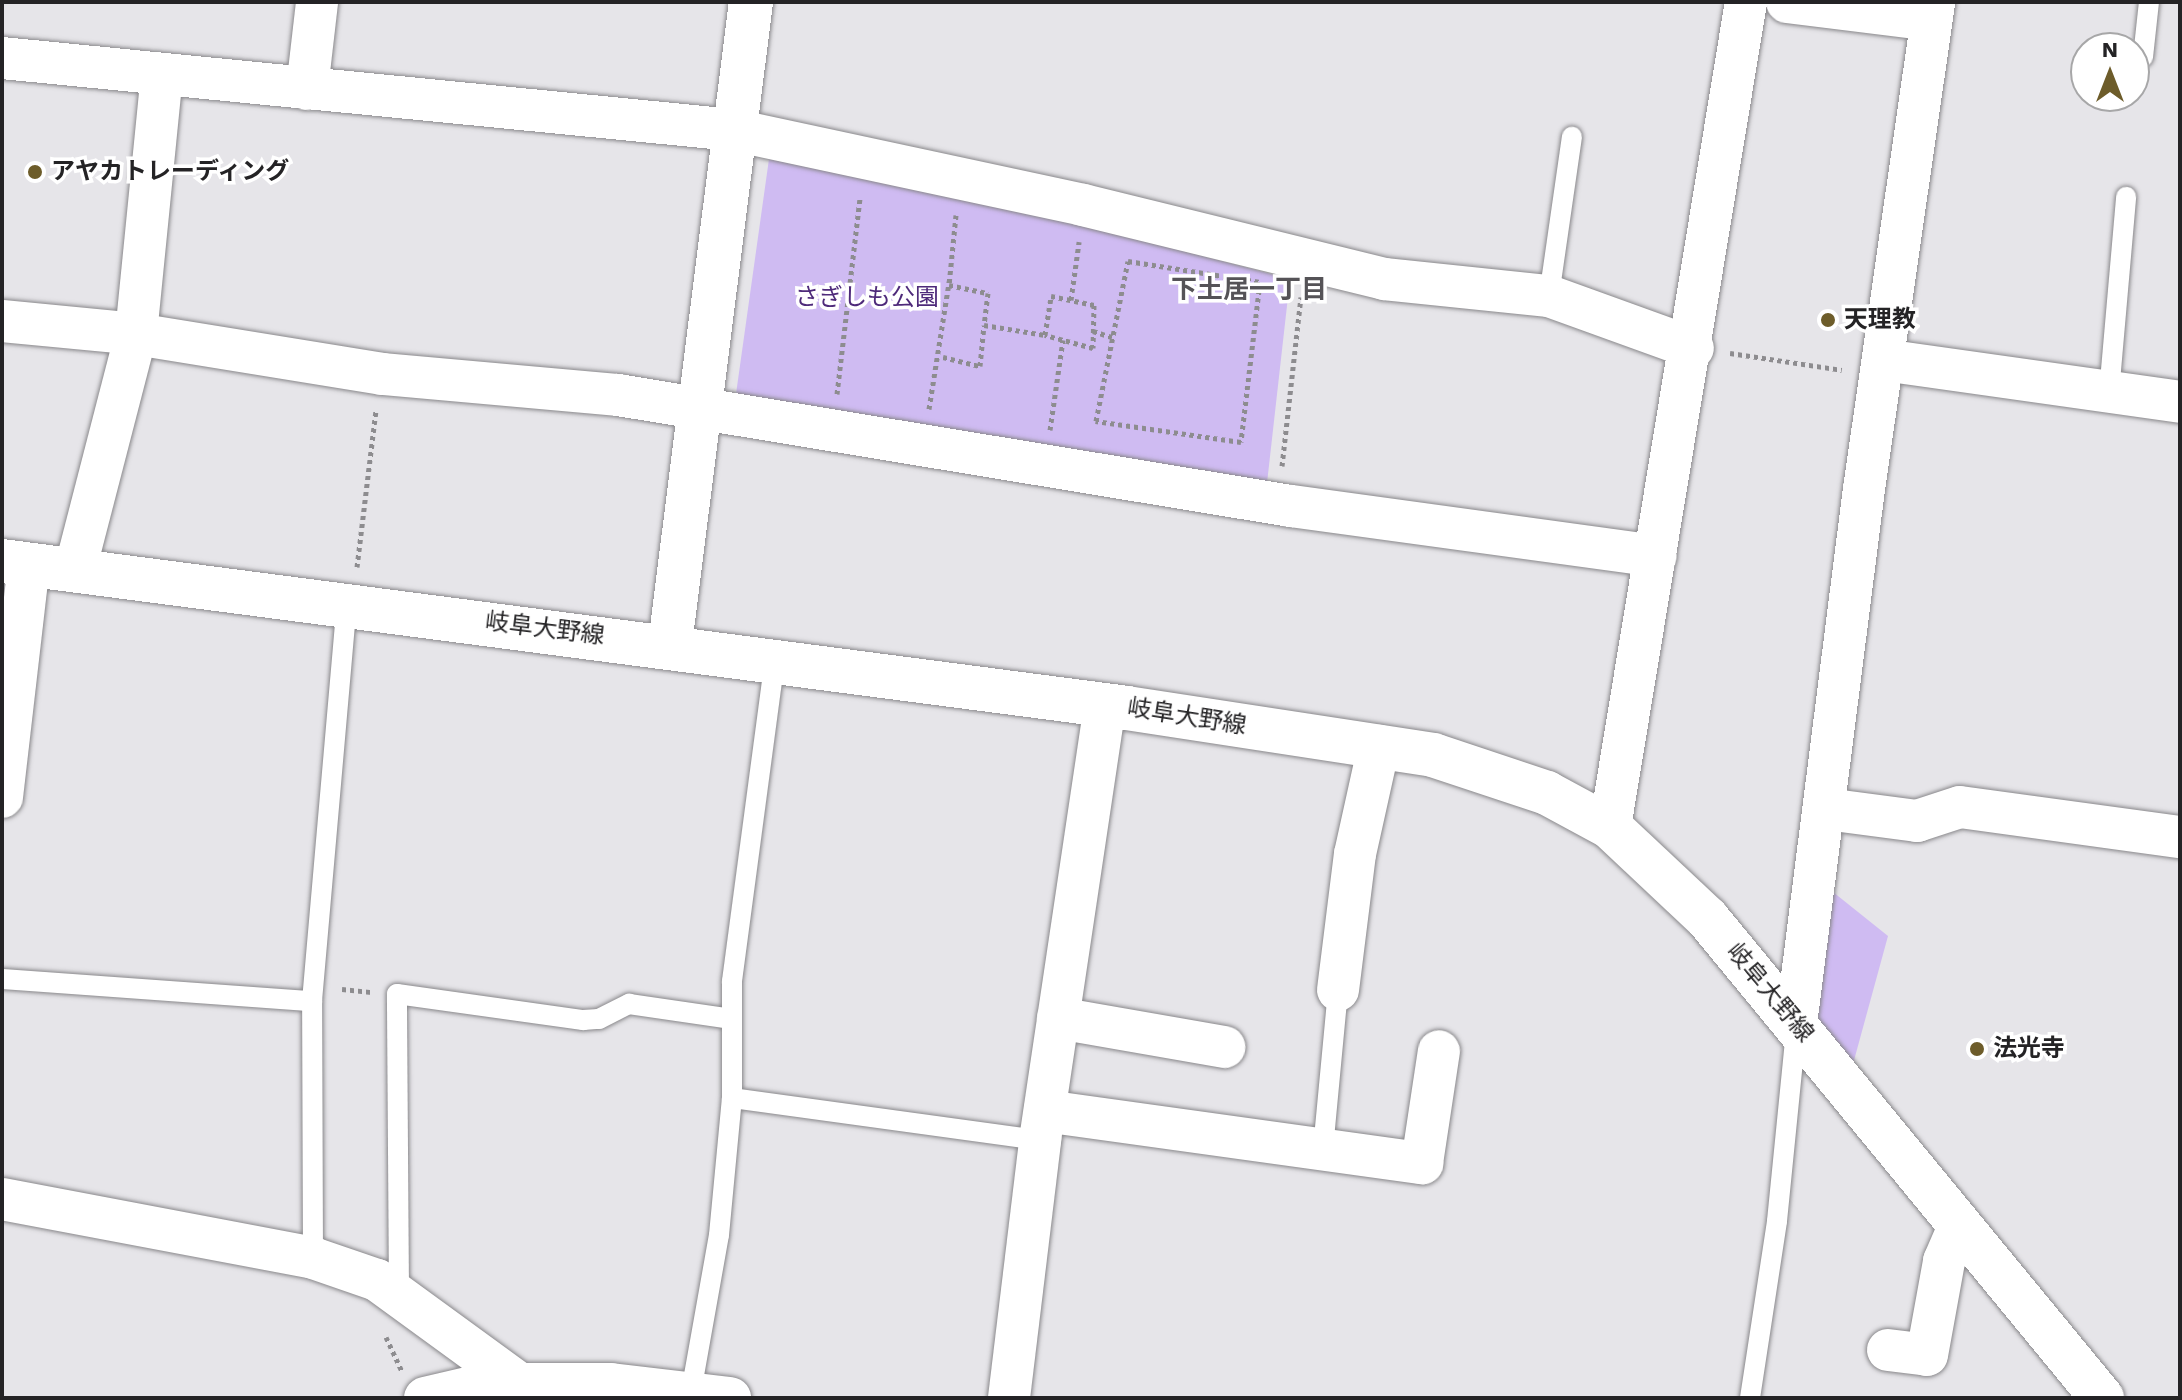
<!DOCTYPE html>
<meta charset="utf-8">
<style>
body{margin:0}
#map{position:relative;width:2182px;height:1400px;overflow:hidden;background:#e6e5e9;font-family:"Work Sans","Noto Sans JP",sans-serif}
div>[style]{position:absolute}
.green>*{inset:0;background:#cfbbf2}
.path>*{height:5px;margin-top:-2.5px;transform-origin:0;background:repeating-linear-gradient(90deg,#8d8c8f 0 4px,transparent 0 8px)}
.roads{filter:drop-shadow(0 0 2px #89888b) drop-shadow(0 0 2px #89888b)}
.lane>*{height:20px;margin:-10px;padding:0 10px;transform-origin:10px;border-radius:10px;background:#fff}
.street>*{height:42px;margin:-21px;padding:0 21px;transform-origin:21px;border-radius:21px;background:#fff}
.secondary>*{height:44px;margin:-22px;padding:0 22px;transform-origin:22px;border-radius:22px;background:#fff}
.primary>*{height:44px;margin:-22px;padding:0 22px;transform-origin:22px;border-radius:22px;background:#fff}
.dots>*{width:22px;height:22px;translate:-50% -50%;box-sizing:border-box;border:4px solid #fff;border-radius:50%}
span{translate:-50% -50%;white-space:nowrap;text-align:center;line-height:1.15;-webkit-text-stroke:7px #fff;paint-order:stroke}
.poi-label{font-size:24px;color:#242325;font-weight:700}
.left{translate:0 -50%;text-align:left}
.park-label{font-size:24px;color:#4e2a7a}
.street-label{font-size:24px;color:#242325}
.neighbourhood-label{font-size:26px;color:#555357;font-weight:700}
.frame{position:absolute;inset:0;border:4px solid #242325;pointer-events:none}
.north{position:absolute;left:2070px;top:32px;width:80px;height:80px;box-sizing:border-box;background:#fff;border:2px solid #a7a7a8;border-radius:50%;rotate:0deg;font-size:22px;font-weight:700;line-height:32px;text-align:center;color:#242325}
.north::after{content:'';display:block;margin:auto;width:28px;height:36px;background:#6d5c2a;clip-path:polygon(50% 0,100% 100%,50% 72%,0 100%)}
</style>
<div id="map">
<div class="green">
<i style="clip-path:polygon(769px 159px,1061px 219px,1290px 279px,1267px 483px,736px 394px)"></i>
<i style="clip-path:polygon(1833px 892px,1888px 936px,1853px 1064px,1810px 1013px)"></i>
</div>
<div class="path">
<i style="left:956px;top:215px;width:70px;rotate:95.7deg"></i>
<i style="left:949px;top:285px;width:40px;rotate:12deg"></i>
<i style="left:988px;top:293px;width:32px;rotate:97deg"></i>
<i style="left:1128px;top:261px;width:134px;rotate:9deg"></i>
<i style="left:1260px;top:282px;width:161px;rotate:96.8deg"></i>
<i style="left:1241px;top:442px;width:147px;rotate:-171.8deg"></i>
<i style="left:1096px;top:421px;width:163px;rotate:-78.7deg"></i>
<i style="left:1071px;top:300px;width:59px;rotate:-82.1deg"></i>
<i style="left:1093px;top:331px;width:20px;rotate:18deg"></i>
<i style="left:1730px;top:353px;width:113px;rotate:8.6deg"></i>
<i style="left:943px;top:357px;width:38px;rotate:14deg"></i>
<i style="left:980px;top:366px;width:41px;rotate:-84.4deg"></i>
<i style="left:984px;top:325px;width:62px;rotate:9.3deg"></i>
<i style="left:1045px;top:335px;width:39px;rotate:-81deg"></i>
<i style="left:1051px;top:296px;width:44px;rotate:11.8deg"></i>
<i style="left:1094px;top:305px;width:43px;rotate:91.3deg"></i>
<i style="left:1093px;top:348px;width:50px;rotate:-164.8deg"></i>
<i style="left:837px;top:394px;width:197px;rotate:-83.3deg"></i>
<i style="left:929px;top:409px;width:135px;rotate:-81deg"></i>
<i style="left:1050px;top:430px;width:91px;rotate:-81.8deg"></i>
<i style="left:1282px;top:466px;width:170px;rotate:-83.6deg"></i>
<i style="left:357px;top:567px;width:158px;rotate:-83.1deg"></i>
<i style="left:342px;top:989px;width:30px;rotate:6deg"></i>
<i style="left:386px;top:1337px;width:38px;rotate:65deg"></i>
</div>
<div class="roads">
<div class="lane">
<i style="left:2143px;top:57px;width:55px;rotate:-83.8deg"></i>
<i style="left:1549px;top:296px;width:161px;rotate:-81.8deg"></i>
<i style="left:2109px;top:393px;width:197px;rotate:-85deg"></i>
<i style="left:2px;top:979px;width:311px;rotate:4.1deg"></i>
<i style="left:732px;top:1098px;width:311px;rotate:7.8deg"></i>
<i style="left:1323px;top:1149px;width:160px;rotate:-84.6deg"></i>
<i style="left:313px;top:1258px;width:257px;rotate:-90.2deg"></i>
<i style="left:312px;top:1001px;width:399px;rotate:-85deg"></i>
<i style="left:399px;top:1293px;width:299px;rotate:-90.4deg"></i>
<i style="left:397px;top:994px;width:188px;rotate:8deg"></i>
<i style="left:583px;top:1020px;width:16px;rotate:-4deg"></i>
<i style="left:599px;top:1019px;width:34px;rotate:-27deg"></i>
<i style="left:629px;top:1004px;width:104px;rotate:8.3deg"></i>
<i style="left:691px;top:1392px;width:159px;rotate:-79.9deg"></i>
<i style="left:719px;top:1235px;width:138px;rotate:-84.6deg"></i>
<i style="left:732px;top:1098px;width:117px;rotate:-90deg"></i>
<i style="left:732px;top:981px;width:325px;rotate:-82.4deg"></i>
<i style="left:1750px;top:1398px;width:179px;rotate:-81.3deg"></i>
<i style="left:1777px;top:1221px;width:190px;rotate:-84.3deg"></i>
</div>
<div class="street">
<i style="left:1787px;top:2px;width:145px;rotate:7.1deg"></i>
<i style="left:2px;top:58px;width:736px;rotate:5.62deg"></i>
<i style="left:734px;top:130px;width:357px;rotate:12.1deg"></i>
<i style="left:1083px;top:205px;width:310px;rotate:13.8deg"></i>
<i style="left:1384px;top:279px;width:166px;rotate:5.9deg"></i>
<i style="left:1549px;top:296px;width:153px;rotate:19.9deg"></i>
<i style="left:307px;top:89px;width:88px;rotate:-83.4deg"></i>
<i style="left:2px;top:321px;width:135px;rotate:5.5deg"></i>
<i style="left:136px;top:334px;width:250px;rotate:9.2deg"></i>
<i style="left:383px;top:374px;width:236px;rotate:5.1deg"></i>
<i style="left:618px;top:395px;width:682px;rotate:9.37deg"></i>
<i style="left:1291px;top:506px;width:368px;rotate:7.8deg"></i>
<i style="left:1883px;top:360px;width:300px;rotate:8deg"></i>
<i style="left:75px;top:570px;width:244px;rotate:-75.5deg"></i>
<i style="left:136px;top:334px;width:261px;rotate:-84.3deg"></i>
<i style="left:2px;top:797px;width:234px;rotate:-83.4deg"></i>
<i style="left:1826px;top:809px;width:92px;rotate:7.5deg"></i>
<i style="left:1917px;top:821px;width:45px;rotate:-18deg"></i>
<i style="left:1960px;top:807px;width:222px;rotate:7.8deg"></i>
<i style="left:1610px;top:827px;width:836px;rotate:-80.64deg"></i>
<i style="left:1338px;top:990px;width:137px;rotate:-82.9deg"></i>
<i style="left:1355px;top:854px;width:111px;rotate:-77.5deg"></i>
<i style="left:1058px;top:1018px;width:169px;rotate:9.9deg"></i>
<i style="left:1796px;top:1024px;width:539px;rotate:-82.76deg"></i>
<i style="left:1864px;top:489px;width:492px;rotate:-81.8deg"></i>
<i style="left:1045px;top:1111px;width:381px;rotate:7.9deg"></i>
<i style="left:1422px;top:1163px;width:113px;rotate:-81.4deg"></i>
<i style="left:2px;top:1199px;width:317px;rotate:10.7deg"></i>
<i style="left:313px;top:1258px;width:68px;rotate:19deg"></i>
<i style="left:377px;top:1280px;width:200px;rotate:36.1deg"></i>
<i style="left:1888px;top:1350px;width:39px;rotate:7deg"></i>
<i style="left:1927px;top:1355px;width:96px;rotate:-79.7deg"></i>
<i style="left:1944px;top:1261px;width:40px;rotate:-66.6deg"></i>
<i style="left:519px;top:1384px;width:92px"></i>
<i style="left:611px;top:1384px;width:120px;rotate:6.7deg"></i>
<i style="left:425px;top:1398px;width:88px;rotate:-13.1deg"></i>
<i style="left:1009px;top:1398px;width:260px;rotate:-83.1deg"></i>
<i style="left:1040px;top:1140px;width:440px;rotate:-81.5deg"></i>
</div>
<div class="secondary">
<i style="left:670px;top:644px;width:647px;rotate:-82.81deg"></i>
</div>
<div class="primary">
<i style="left:2px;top:561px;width:1135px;rotate:7.44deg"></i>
<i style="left:1127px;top:708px;width:310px;rotate:8.7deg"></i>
<i style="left:1433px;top:755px;width:120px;rotate:18.4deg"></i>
<i style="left:1547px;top:793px;width:72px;rotate:28.4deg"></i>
<i style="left:1610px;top:827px;width:133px;rotate:43.2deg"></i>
<i style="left:1707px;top:918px;width:622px;rotate:50.55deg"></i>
</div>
</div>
<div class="dots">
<i style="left:35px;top:172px;background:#6d5c2a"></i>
<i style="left:1828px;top:320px;background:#6d5c2a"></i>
<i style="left:1977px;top:1049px;background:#6d5c2a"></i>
</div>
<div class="poi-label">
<span class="left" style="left:51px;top:172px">アヤカトレーディング</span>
<span class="left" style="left:1844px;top:320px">天理教</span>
<span class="left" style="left:1993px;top:1049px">法光寺</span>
</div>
<div class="park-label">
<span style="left:867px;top:298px">さぎしも公園</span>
</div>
<div class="street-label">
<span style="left:545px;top:629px;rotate:7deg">岐阜大野線</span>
<span style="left:1187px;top:717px;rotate:9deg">岐阜大野線</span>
<span style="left:1770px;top:993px;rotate:50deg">岐阜大野線</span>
</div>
<div class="neighbourhood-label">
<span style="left:1249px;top:290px">下土居一丁目</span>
</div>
<div class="frame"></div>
<div class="north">N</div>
</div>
